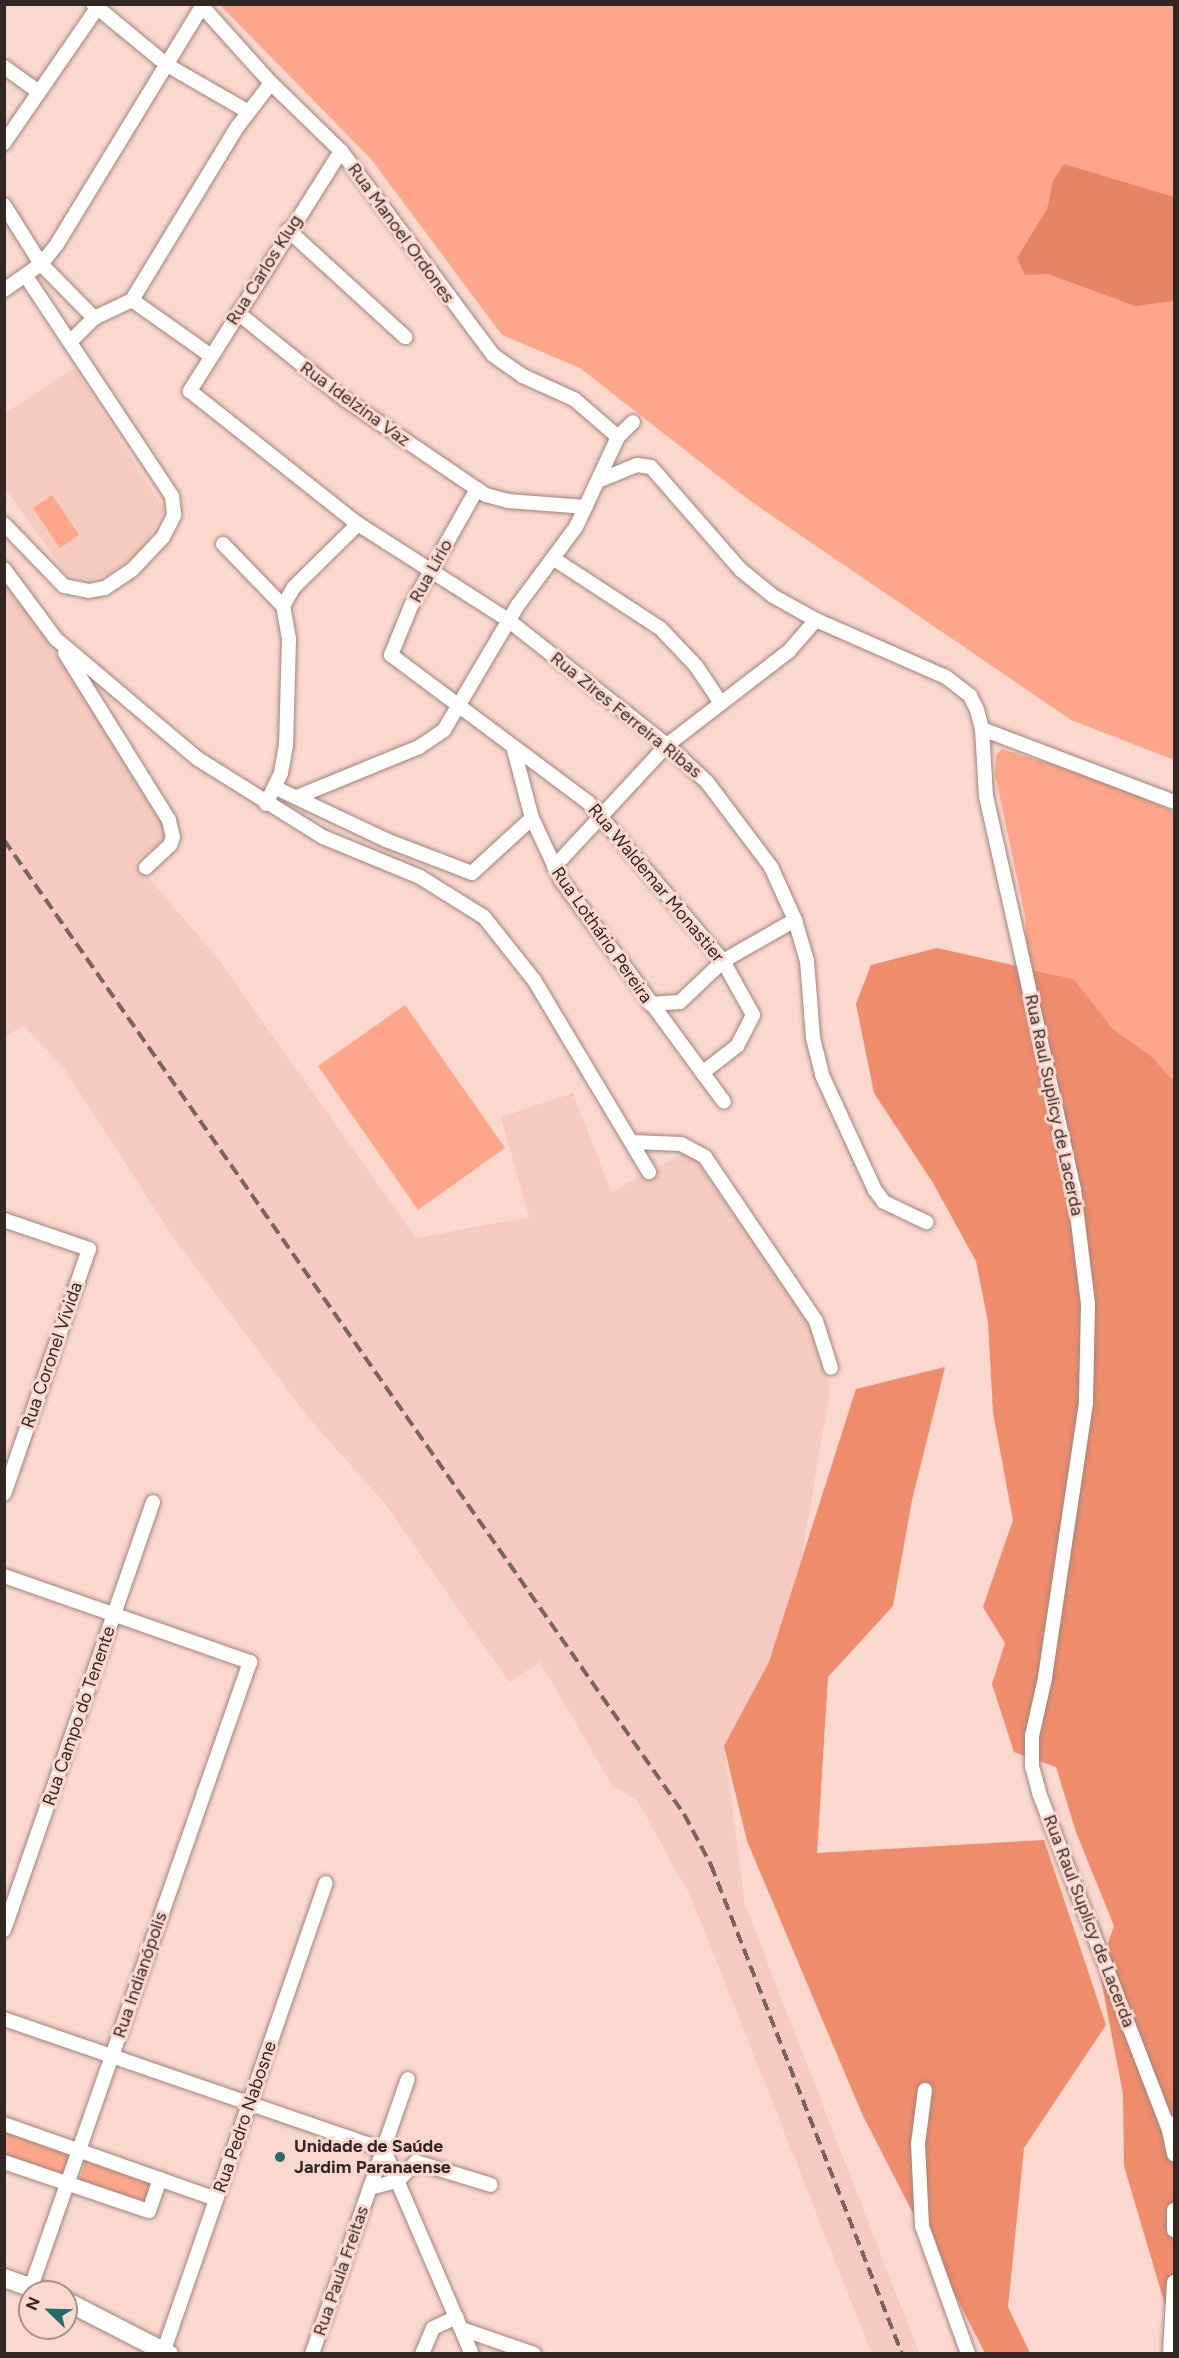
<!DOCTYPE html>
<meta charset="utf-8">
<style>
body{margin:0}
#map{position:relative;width:1179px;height:2358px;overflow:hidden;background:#fad8ce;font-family:Figtree,sans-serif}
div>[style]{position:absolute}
.built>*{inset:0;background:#f4cbbe}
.green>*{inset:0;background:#fea68b}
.forest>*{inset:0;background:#ee8c6c}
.water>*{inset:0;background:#e68566}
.roads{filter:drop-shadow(0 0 2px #a2847a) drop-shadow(0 0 2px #a2847a)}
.minor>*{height:14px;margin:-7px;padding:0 7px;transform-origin:7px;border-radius:7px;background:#fff}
.major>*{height:18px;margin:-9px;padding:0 9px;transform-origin:9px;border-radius:9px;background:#fff}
.rail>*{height:4px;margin-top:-2px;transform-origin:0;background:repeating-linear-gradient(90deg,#78655f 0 12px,transparent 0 18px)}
.dots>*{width:16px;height:16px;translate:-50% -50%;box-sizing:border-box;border:3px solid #fad8ce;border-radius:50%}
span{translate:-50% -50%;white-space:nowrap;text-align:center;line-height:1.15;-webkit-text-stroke:6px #fad8ce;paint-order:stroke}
.street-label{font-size:18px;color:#332723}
.poi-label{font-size:18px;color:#332723;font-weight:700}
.left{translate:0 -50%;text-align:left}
.frame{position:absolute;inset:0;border:6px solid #332723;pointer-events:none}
.north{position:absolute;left:18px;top:2280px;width:60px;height:60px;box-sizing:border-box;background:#fad8ce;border:2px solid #aa918a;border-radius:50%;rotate:293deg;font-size:16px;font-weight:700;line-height:24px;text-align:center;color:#332723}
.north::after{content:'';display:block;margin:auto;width:21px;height:27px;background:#226c67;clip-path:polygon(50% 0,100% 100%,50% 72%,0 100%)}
</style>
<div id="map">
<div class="built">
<i style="clip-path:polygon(74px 368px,164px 510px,142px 550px,112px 573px,89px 580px,66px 574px,5px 488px,4px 414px)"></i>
<i style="clip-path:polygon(4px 578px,126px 758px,166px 827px,162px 841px,135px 862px,218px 959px,416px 1238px,529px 1217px,501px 1117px,573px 1093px,611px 1192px,689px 1150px,815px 1330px,830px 1389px,801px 1561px,769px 1662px,724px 1746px,745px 1905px,919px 2353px,872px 2353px,690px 1895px,637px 1800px,612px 1785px,540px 1662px,509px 1682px,386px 1505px,309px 1418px,173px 1237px,64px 1068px,24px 1026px,5px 1036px)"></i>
</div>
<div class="green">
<i style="clip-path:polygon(220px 5px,1174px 5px,1174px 760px,1071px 720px,749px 500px,580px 368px,502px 335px,371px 159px)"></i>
<i style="clip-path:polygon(52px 495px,79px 535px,60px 548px,33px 508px)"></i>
<i style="clip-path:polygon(1002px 749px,1107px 782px,1174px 812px,1174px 1081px,1150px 1055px,1113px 1029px,1074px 979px,1028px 968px,1025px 916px,995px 774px,996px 755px)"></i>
<i style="clip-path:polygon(405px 1005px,505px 1148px,418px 1210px,318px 1066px)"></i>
<i style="clip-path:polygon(5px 2130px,71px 2153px,64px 2176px,5px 2155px)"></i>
<i style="clip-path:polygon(86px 2159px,155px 2183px,148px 2204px,79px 2181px)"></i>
</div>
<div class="forest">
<i style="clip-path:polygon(937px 948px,1074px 979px,1113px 1029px,1150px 1055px,1174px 1081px,1174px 2335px,1124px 2166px,1123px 2094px,1099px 1969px,1114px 1926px,1076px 1832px,1056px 1767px,1014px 1752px,992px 1684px,1005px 1643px,983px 1607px,1013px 1520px,993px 1412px,988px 1322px,976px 1261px,933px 1183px,874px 1093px,856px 1004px,871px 965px)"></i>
<i style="clip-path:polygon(945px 1367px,912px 1500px,893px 1606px,828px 1677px,817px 1853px,1044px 1840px,1106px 2025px,1024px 2148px,1008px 2307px,1030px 2353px,985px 2353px,863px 2116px,747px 1841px,724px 1746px,769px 1662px,856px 1389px)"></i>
</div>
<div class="water">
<i style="clip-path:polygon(1064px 164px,1174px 197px,1174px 301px,1135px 306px,1048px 274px,1025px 275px,1017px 258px,1047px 209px,1053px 181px)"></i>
</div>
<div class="roads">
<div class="minor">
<i style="left:93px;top:4px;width:96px;rotate:39.5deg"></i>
<i style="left:167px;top:65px;width:92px;rotate:29.9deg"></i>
<i style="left:200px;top:4px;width:106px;rotate:48.1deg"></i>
<i style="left:271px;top:83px;width:98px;rotate:44.2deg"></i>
<i style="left:341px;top:151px;width:254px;rotate:53.3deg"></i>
<i style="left:493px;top:355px;width:37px;rotate:35deg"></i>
<i style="left:523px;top:376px;width:56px;rotate:24.3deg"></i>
<i style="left:574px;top:399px;width:58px;rotate:40.8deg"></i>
<i style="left:4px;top:67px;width:43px;rotate:35.5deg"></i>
<i style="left:4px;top:143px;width:164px;rotate:-55.4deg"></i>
<i style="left:341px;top:151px;width:284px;rotate:122.2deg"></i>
<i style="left:190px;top:391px;width:214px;rotate:38.4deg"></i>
<i style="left:358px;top:524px;width:178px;rotate:32.6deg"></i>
<i style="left:508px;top:620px;width:202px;rotate:38.2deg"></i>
<i style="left:667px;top:745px;width:54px;rotate:42.8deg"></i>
<i style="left:707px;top:782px;width:106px;rotate:53deg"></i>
<i style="left:771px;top:867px;width:58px;rotate:65.6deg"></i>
<i style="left:795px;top:920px;width:43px;rotate:73.7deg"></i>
<i style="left:807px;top:961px;width:77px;rotate:85.5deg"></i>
<i style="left:813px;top:1038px;width:38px;rotate:76deg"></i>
<i style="left:822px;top:1075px;width:127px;rotate:65.3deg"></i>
<i style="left:875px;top:1190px;width:15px;rotate:53deg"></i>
<i style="left:884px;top:1202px;width:47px;rotate:25.5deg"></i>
<i style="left:4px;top:205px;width:70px;rotate:57.9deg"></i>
<i style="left:41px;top:264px;width:76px;rotate:45.5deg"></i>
<i style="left:288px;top:230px;width:159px;rotate:42.4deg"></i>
<i style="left:4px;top:290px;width:45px;rotate:-35.1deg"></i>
<i style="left:41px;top:264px;width:26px;rotate:-51deg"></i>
<i style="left:57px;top:244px;width:279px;rotate:-58.6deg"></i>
<i style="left:132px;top:300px;width:97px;rotate:35.3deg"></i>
<i style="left:238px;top:313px;width:139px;rotate:38.9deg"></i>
<i style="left:346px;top:400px;width:169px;rotate:34.2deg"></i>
<i style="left:486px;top:495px;width:23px;rotate:15deg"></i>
<i style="left:508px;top:501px;width:78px;rotate:4.4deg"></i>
<i style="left:70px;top:342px;width:34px;rotate:-45deg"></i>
<i style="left:94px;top:318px;width:42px;rotate:-25.3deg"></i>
<i style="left:132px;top:300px;width:204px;rotate:-58.7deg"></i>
<i style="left:238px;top:126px;width:54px;rotate:-52.5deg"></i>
<i style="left:598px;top:481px;width:42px;rotate:-22.3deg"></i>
<i style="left:637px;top:465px;width:14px;rotate:8deg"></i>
<i style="left:651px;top:467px;width:137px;rotate:48.9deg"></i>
<i style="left:741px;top:570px;width:41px;rotate:39.1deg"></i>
<i style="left:773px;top:596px;width:49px;rotate:29.2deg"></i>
<i style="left:816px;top:620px;width:142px;rotate:23.7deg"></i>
<i style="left:946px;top:677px;width:31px;rotate:38deg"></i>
<i style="left:970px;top:696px;width:16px;rotate:63deg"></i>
<i style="left:977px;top:710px;width:20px;rotate:75deg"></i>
<i style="left:982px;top:729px;width:67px;rotate:86.6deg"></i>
<i style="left:986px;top:796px;width:404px;rotate:77.4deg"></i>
<i style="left:1074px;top:1190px;width:115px;rotate:83deg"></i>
<i style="left:1088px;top:1304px;width:99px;rotate:91.2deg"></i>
<i style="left:1086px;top:1403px;width:278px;rotate:98.5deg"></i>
<i style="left:1045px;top:1678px;width:59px;rotate:102.6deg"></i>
<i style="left:1032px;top:1736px;width:30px;rotate:90deg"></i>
<i style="left:1032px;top:1766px;width:28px;rotate:75deg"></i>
<i style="left:1039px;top:1793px;width:359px;rotate:68.9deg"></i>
<i style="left:477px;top:489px;width:134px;rotate:119.4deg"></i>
<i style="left:411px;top:606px;width:53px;rotate:112.2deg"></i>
<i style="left:391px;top:655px;width:247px;rotate:36.8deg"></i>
<i style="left:589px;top:803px;width:207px;rotate:49.7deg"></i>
<i style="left:723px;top:961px;width:62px;rotate:60.9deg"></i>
<i style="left:753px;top:1015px;width:35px;rotate:117deg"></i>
<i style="left:737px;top:1046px;width:44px;rotate:142.4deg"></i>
<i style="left:4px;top:524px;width:86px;rotate:45.9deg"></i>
<i style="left:64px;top:586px;width:25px;rotate:11deg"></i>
<i style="left:89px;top:591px;width:16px;rotate:-11deg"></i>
<i style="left:105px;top:588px;width:32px;rotate:-34deg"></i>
<i style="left:132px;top:570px;width:45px;rotate:-46.8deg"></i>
<i style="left:163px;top:537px;width:25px;rotate:-63deg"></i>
<i style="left:174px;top:515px;width:19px;rotate:-96deg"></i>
<i style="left:172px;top:496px;width:264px;rotate:-123.6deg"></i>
<i style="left:223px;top:544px;width:86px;rotate:45.9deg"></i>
<i style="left:554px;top:559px;width:126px;rotate:33.1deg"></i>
<i style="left:660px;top:628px;width:52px;rotate:46.5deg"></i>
<i style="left:696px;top:666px;width:45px;rotate:56deg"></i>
<i style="left:4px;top:569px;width:87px;rotate:53.4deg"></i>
<i style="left:56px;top:639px;width:186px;rotate:40.2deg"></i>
<i style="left:198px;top:759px;width:147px;rotate:32deg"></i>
<i style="left:323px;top:837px;width:105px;rotate:22.4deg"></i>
<i style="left:420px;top:877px;width:75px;rotate:32deg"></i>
<i style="left:484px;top:917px;width:80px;rotate:51.6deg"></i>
<i style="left:534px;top:980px;width:224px;rotate:59.1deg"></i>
<i style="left:65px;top:653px;width:197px;rotate:58.1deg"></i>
<i style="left:169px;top:820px;width:17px;rotate:77deg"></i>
<i style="left:173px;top:837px;width:9px;rotate:111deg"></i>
<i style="left:170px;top:845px;width:33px;rotate:137deg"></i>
<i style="left:982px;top:729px;width:205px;rotate:20.8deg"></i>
<i style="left:514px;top:750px;width:70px;rotate:75.2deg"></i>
<i style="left:532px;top:818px;width:68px;rotate:64.9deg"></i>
<i style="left:561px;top:880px;width:275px;rotate:53.7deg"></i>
<i style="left:276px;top:788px;width:122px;rotate:25.3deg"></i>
<i style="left:386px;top:840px;width:92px;rotate:21deg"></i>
<i style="left:472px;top:873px;width:81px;rotate:-42.5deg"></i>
<i style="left:297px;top:797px;width:132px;rotate:-22.3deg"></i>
<i style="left:419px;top:747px;width:30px;rotate:-34deg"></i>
<i style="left:444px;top:730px;width:145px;rotate:-59.4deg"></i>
<i style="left:518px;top:605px;width:97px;rotate:-53.4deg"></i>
<i style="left:576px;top:527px;width:99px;rotate:-65deg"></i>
<i style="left:618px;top:437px;width:21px;rotate:-45deg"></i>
<i style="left:266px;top:804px;width:34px;rotate:-64deg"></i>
<i style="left:281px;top:773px;width:27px;rotate:-80deg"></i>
<i style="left:286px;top:746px;width:107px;rotate:-88.4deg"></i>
<i style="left:289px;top:639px;width:34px;rotate:-100deg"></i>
<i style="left:283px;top:606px;width:22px;rotate:-60deg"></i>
<i style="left:294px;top:587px;width:90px;rotate:-44.5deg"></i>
<i style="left:554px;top:867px;width:166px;rotate:-47.2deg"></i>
<i style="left:667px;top:745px;width:154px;rotate:-37.6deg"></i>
<i style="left:789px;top:651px;width:41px;rotate:-48.9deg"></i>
<i style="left:650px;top:1004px;width:30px;rotate:-4deg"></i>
<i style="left:680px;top:1002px;width:59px;rotate:-43.6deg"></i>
<i style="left:723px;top:961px;width:83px;rotate:-29.7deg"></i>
<i style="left:632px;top:1142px;width:49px;rotate:2.3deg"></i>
<i style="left:681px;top:1144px;width:27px;rotate:28deg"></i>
<i style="left:705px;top:1157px;width:198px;rotate:55.9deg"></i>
<i style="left:816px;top:1321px;width:49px;rotate:72.3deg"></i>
<i style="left:4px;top:1220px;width:90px;rotate:18.8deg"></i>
<i style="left:89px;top:1249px;width:259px;rotate:109.1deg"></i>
<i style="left:4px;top:1576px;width:261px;rotate:19.3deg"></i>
<i style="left:250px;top:1662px;width:662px;rotate:109.31deg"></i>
<i style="left:4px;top:1930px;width:453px;rotate:-70.8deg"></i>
<i style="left:4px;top:2019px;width:402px;rotate:19deg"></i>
<i style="left:925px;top:2090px;width:54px;rotate:97.4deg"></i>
<i style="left:918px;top:2144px;width:82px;rotate:87.2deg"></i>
<i style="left:922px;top:2226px;width:136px;rotate:70.2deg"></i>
<i style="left:1167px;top:2121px;width:34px;rotate:78deg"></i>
<i style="left:4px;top:2124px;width:225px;rotate:19.5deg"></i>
<i style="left:384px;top:2150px;width:222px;rotate:66.7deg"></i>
<i style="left:4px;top:2162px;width:153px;rotate:18.7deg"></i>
<i style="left:149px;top:2211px;width:34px;rotate:-71deg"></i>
<i style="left:370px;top:2188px;width:30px;rotate:-15deg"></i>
<i style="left:399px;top:2180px;width:25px;rotate:-47deg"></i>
<i style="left:416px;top:2162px;width:78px;rotate:17deg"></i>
<i style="left:1174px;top:2210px;width:20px;rotate:90deg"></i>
<i style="left:462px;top:2329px;width:76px;rotate:19.1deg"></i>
<i style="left:164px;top:2350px;width:494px;rotate:-70.9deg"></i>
<i style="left:312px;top:2354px;width:291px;rotate:-70.8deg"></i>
<i style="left:422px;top:2354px;width:28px;rotate:-67deg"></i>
<i style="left:433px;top:2328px;width:26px;rotate:-25deg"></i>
<i style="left:1170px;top:2354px;width:72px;rotate:-86.8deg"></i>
</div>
<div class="major">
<i style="left:4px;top:2278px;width:42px;rotate:19.3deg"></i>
<i style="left:66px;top:2301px;width:116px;rotate:27.2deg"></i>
</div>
</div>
<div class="rail">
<i style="left:4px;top:840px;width:1188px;rotate:55.08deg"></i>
<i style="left:684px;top:1814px;width:58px;rotate:62.1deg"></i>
<i style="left:711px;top:1865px;width:525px;rotate:68.66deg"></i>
</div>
<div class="dots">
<i style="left:280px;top:2157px;background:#226c67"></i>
</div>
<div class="street-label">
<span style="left:401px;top:233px;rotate:54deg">Rua Manoel Ordones</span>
<span style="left:264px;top:270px;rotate:-58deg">Rua Carlos Klug</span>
<span style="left:355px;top:404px;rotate:36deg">Rua Idelzina Vaz</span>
<span style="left:431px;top:571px;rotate:-61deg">Rua Lírio</span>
<span style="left:626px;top:715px;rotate:39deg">Rua Zires Ferreira Ribas</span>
<span style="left:656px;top:883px;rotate:50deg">Rua Waldemar Monastier</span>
<span style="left:602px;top:935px;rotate:55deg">Rua Lothário Pereira</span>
<span style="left:1054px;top:1105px;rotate:78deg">Rua Raul Suplicy de Lacerda</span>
<span style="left:52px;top:1355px;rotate:-71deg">Rua Coronel Vivida</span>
<span style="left:79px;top:1716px;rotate:-71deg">Rua Campo do Tenente</span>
<span style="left:1089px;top:1921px;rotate:69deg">Rua Raul Suplicy de Lacerda</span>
<span style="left:140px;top:1975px;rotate:-71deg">Rua Indianópolis</span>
<span style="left:245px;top:2117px;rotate:-71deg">Rua Pedro Nabosne</span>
<span style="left:341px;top:2271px;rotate:-71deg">Rua Paula Freitas</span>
</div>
<div class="poi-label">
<span class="left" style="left:294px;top:2157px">Unidade de Saúde<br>Jardim Paranaense</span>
</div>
<div class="frame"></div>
<div class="north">N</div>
</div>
